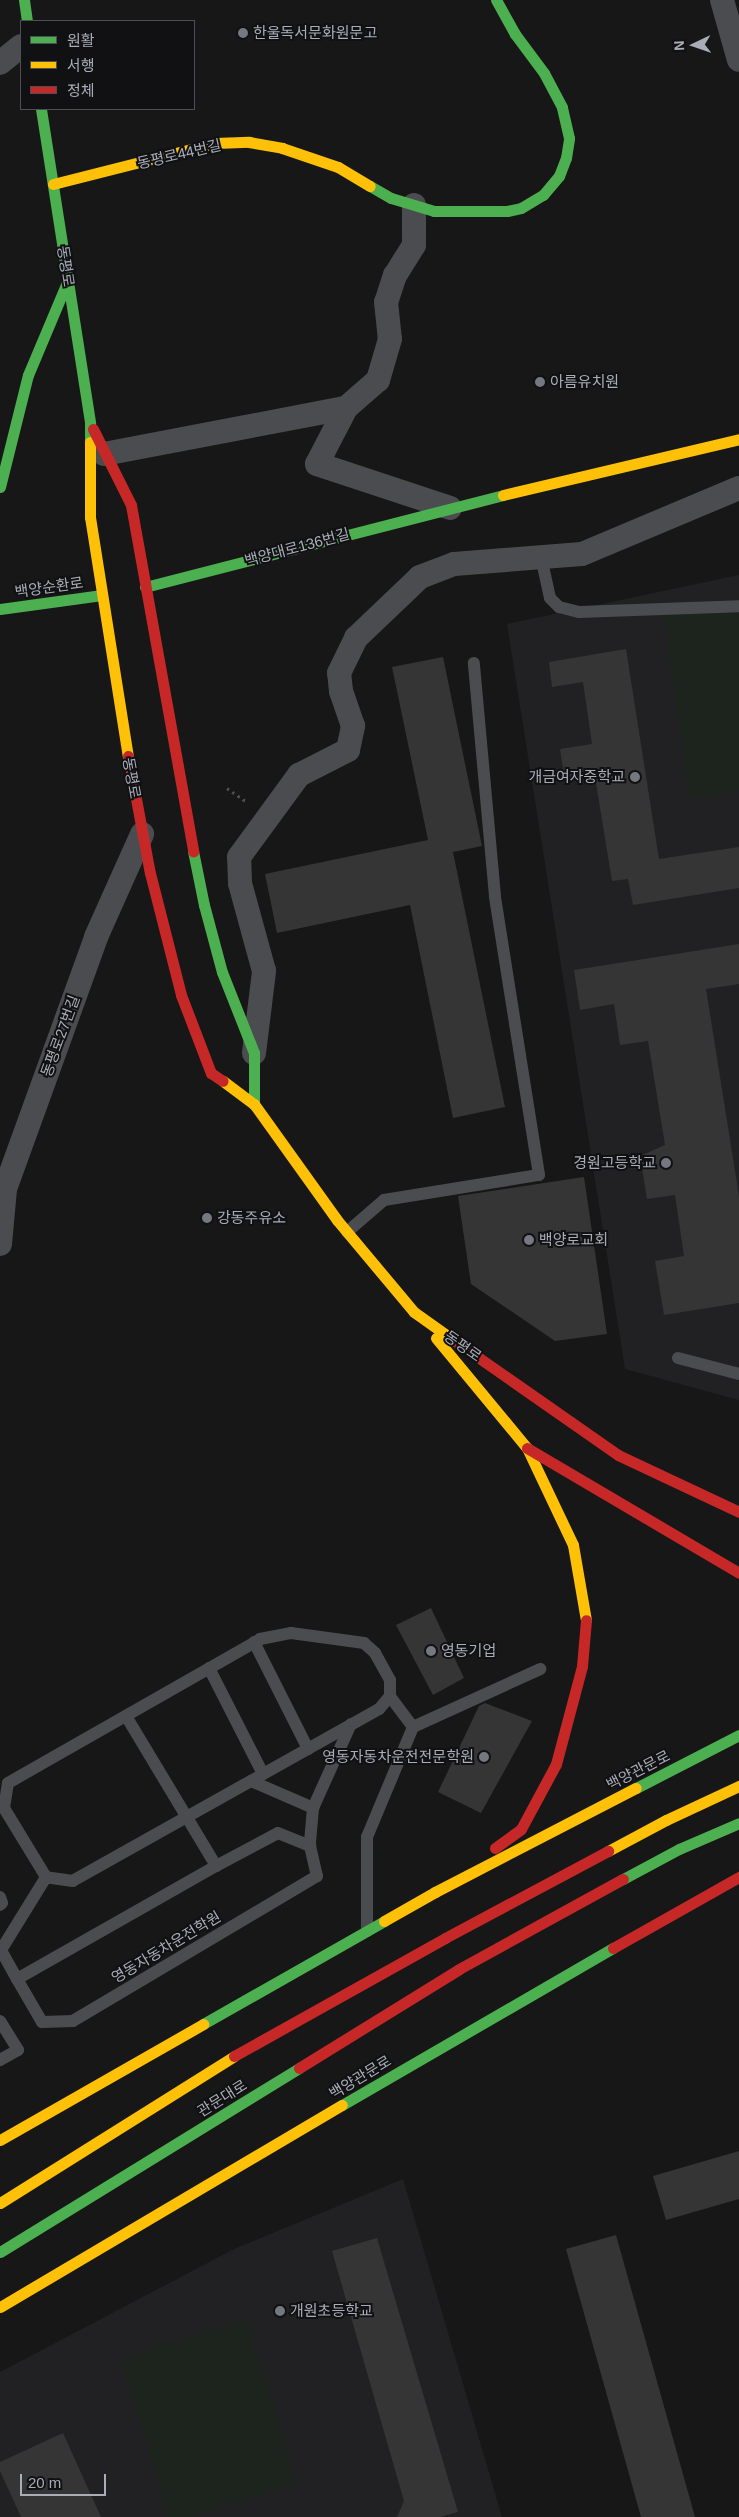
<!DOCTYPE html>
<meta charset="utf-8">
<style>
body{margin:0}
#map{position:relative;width:739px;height:2517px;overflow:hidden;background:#171717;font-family:Helvetica,"Noto Sans KR",sans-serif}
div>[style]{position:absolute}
.built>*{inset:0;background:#212123}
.green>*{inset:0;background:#1d241e}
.building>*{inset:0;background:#353536}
.path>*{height:3px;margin-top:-1.5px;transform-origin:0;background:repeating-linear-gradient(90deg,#4d4e52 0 2.5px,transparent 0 6.5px)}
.lane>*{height:12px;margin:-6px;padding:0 6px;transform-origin:6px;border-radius:6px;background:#4b4c50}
.street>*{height:24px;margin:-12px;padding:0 12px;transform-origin:12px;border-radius:12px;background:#4b4c50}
.fast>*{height:11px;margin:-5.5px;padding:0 5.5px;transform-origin:5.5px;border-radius:5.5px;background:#4caf50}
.slow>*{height:11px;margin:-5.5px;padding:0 5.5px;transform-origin:5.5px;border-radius:5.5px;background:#ffc107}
.jam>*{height:11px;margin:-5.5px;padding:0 5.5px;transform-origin:5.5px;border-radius:5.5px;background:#c62828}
.dots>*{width:14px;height:14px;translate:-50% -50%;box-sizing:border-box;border:2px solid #111113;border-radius:50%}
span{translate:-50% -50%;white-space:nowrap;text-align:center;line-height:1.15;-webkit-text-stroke:4px #111113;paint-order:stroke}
.poi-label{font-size:15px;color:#a8adb8}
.left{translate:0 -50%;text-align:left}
.right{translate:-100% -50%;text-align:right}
.street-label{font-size:15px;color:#a8adb8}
.legend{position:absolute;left:20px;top:20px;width:175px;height:90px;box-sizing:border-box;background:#111113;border:1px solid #4d4f55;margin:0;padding:6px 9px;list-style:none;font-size:15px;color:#a8adb8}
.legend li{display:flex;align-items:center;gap:10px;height:25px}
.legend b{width:25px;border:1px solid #4d4f55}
.north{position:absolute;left:669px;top:20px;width:50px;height:50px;-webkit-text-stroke:4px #111113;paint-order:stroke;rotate:267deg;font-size:14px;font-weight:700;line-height:20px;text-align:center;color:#a8adb8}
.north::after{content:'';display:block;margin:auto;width:18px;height:22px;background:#a8adb8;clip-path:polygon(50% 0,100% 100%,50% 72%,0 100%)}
.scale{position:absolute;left:20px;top:2474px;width:86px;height:22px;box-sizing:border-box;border:2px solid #a8adb8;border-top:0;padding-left:6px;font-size:15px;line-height:18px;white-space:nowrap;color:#a8adb8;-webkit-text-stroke:4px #111113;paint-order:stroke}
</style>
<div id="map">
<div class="built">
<i style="clip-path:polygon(739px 575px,739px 1400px,625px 1369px,507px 624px)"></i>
<i style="clip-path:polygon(403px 2179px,502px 2517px,0 2517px,0 2372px,234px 2249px)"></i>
</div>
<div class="green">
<i style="clip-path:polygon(739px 598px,739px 791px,690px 800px,663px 610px)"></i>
<i style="clip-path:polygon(247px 2319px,297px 2484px,191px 2517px,169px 2517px,120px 2358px)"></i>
</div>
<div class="building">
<i style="clip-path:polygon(626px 649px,659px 859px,739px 847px,739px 888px,633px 905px,628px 879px,612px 881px,595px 777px,565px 781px,560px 749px,592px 744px,583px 682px,552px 687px,549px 662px)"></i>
<i style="clip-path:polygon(443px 657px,482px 846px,453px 852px,505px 1107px,453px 1118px,410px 905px,277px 933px,265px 874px,428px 840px,392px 667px)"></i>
<i style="clip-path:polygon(739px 944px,739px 984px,706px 989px,739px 1196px,739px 1303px,664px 1315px,655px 1261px,684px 1256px,675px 1195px,647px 1199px,640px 1156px,665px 1145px,648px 1041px,620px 1045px,614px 1004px,580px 1010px,574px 970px)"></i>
<i style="clip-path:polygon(584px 1177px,607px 1334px,555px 1341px,471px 1284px,458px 1196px)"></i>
<i style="clip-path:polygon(431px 1608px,464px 1678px,433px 1695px,396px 1625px)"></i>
<i style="clip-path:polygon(485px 1703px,532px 1721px,481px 1813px,438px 1792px,479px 1706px)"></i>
<i style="clip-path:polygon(739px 2151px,739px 2199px,666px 2220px,653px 2176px)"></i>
<i style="clip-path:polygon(616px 2235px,695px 2517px,641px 2517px,566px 2249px)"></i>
<i style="clip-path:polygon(377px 2238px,458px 2512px,440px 2517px,397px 2517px,404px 2501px,332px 2251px)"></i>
<i style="clip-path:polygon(63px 2433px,101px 2517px,21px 2517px,0 2471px,0 2462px)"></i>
</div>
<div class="path">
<i style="left:227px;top:788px;width:24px;rotate:35deg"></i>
</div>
<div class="lane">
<i style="left:541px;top:557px;width:42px;rotate:77.6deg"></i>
<i style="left:550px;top:598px;width:13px;rotate:45deg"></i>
<i style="left:559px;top:607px;width:21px;rotate:14deg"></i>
<i style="left:579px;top:612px;width:160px;rotate:-2.1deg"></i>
<i style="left:347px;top:1232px;width:49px;rotate:-40.9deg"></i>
<i style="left:384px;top:1200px;width:157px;rotate:-9.2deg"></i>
<i style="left:539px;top:1175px;width:282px;rotate:-99deg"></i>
<i style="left:495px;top:896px;width:234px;rotate:-95.2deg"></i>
<i style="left:678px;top:1358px;width:63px;rotate:14.7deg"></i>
<i style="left:291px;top:1633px;width:74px;rotate:7.8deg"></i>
<i style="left:364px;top:1643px;width:15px;rotate:42deg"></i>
<i style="left:375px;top:1653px;width:31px;rotate:61deg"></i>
<i style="left:390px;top:1680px;width:16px;rotate:90deg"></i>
<i style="left:390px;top:1696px;width:17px;rotate:130deg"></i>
<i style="left:379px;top:1709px;width:351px;rotate:150.7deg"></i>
<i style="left:73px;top:1881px;width:27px;rotate:-172deg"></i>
<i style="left:46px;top:1877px;width:81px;rotate:-121.3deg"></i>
<i style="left:4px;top:1808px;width:25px;rotate:-81deg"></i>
<i style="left:8px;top:1783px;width:290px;rotate:-29.7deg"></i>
<i style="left:260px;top:1639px;width:32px;rotate:-11deg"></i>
<i style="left:254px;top:1642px;width:120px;rotate:63.2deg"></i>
<i style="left:209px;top:1668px;width:119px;rotate:63deg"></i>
<i style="left:126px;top:1716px;width:175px;rotate:59deg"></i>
<i style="left:216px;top:1866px;width:70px;rotate:-28deg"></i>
<i style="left:278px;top:1833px;width:35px;rotate:22deg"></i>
<i style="left:310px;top:1846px;width:31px;rotate:77deg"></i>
<i style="left:317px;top:1876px;width:284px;rotate:149.3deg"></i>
<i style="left:73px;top:2021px;width:31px;rotate:178deg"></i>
<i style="left:42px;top:2022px;width:50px;rotate:-120.2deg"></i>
<i style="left:17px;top:1979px;width:229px;rotate:-29.6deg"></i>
<i style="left:413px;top:1727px;width:140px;rotate:-24.5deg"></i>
<i style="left:251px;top:1781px;width:68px;rotate:23.5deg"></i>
<i style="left:313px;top:1808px;width:38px;rotate:95deg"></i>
<i style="left:313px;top:1808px;width:92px;rotate:-65.7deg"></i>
<i style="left:0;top:1897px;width:6px;rotate:72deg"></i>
<i style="left:2px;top:1903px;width:3px;rotate:135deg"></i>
<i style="left:367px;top:1931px;width:94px;rotate:-90deg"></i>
<i style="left:367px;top:1837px;width:119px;rotate:-67.3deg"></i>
<i style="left:413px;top:1727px;width:39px;rotate:-127deg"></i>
<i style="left:17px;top:1979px;width:33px;rotate:-119deg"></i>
<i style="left:1px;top:1950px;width:86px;rotate:-58.3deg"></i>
<i style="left:0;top:2021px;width:34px;rotate:58deg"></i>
<i style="left:18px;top:2050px;width:21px;rotate:151deg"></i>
</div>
<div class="street">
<i style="left:722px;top:0;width:62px;rotate:74.2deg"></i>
<i style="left:0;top:63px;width:27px;rotate:-39deg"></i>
<i style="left:414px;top:205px;width:40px;rotate:90deg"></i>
<i style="left:414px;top:245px;width:36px;rotate:122deg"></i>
<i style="left:395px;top:275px;width:28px;rotate:108deg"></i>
<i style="left:386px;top:302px;width:37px;rotate:84deg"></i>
<i style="left:390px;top:339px;width:43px;rotate:106.3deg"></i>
<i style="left:378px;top:380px;width:43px;rotate:138.8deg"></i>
<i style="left:346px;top:408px;width:63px;rotate:117.4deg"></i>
<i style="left:317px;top:464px;width:140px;rotate:18.3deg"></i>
<i style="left:104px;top:454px;width:246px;rotate:-10.8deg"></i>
<i style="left:254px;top:1053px;width:83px;rotate:-83deg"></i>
<i style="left:264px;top:971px;width:91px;rotate:-105.3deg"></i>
<i style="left:240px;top:883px;width:26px;rotate:-92deg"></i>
<i style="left:239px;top:857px;width:102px;rotate:-53.8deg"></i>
<i style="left:299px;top:775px;width:55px;rotate:-27deg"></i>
<i style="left:348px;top:750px;width:25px;rotate:-78deg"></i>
<i style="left:353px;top:726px;width:37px;rotate:-109deg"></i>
<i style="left:341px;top:691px;width:18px;rotate:-96deg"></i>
<i style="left:339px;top:673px;width:39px;rotate:-64deg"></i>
<i style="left:356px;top:638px;width:88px;rotate:-43.6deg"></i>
<i style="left:420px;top:577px;width:36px;rotate:-21deg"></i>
<i style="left:454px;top:564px;width:128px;rotate:-4.5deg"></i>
<i style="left:582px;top:554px;width:170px;rotate:-22.8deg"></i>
<i style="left:0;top:1244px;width:55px;rotate:-84.8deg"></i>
<i style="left:5px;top:1189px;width:268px;rotate:-70.1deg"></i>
<i style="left:96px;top:937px;width:113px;rotate:-65.9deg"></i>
</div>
<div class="fast">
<i style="left:24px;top:0;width:21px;rotate:82deg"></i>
<i style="left:41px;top:109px;width:318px;rotate:81.1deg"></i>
<i style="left:90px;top:423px;width:19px;rotate:90deg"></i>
<i style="left:370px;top:186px;width:24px;rotate:30deg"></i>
<i style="left:391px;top:198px;width:45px;rotate:16.8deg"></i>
<i style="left:434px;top:211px;width:73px"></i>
<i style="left:507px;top:211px;width:14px;rotate:-12deg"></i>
<i style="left:521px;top:208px;width:26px;rotate:-31deg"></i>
<i style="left:543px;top:195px;width:25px;rotate:-50deg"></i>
<i style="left:559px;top:176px;width:19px;rotate:-69deg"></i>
<i style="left:566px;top:158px;width:20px;rotate:-81deg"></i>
<i style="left:569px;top:138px;width:32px;rotate:-103deg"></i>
<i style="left:562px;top:107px;width:38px;rotate:-118deg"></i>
<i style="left:544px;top:73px;width:49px;rotate:-126.6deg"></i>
<i style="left:515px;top:34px;width:39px;rotate:-119deg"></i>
<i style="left:0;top:487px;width:115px;rotate:-76deg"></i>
<i style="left:28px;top:375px;width:103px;rotate:-67.2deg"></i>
<i style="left:145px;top:587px;width:370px;rotate:-14.4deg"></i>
<i style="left:0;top:609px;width:103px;rotate:-7.8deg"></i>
<i style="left:193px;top:851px;width:55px;rotate:78.5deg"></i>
<i style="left:204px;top:905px;width:69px;rotate:75deg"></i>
<i style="left:222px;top:972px;width:87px;rotate:68.4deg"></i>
<i style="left:254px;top:1053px;width:51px;rotate:90deg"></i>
<i style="left:636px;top:1788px;width:116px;rotate:-27.2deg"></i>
<i style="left:623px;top:1879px;width:64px;rotate:-28.2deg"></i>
<i style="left:679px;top:1849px;width:65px;rotate:-23.4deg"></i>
<i style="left:203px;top:2024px;width:208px;rotate:-29.6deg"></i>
<i style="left:342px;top:2105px;width:313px;rotate:-30.1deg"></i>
<i style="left:0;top:2252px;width:351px;rotate:-31.6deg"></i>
</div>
<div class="slow">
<i style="left:53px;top:184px;width:167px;rotate:-14.2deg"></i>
<i style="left:215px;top:143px;width:34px;rotate:-2deg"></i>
<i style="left:249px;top:142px;width:34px;rotate:10deg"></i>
<i style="left:282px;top:148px;width:59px;rotate:18.7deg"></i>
<i style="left:338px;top:167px;width:37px;rotate:31deg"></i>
<i style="left:90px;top:442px;width:75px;rotate:90deg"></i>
<i style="left:90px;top:517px;width:242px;rotate:81deg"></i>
<i style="left:503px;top:495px;width:243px;rotate:-13.3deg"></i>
<i style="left:223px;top:1081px;width:39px;rotate:37deg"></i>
<i style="left:254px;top:1104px;width:143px;rotate:54.4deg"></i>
<i style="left:337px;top:1220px;width:120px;rotate:50.1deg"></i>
<i style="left:414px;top:1312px;width:47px;rotate:35.4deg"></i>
<i style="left:436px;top:1338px;width:143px;rotate:50.4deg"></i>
<i style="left:527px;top:1448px;width:107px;rotate:64.6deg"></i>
<i style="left:573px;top:1545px;width:76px;rotate:80.2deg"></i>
<i style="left:608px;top:1851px;width:66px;rotate:-28.1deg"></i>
<i style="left:666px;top:1820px;width:81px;rotate:-25deg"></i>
<i style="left:384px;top:1921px;width:59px;rotate:-29.6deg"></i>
<i style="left:435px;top:1892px;width:226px;rotate:-27.4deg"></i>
<i style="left:0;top:2140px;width:234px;rotate:-29.7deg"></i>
<i style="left:0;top:2203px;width:276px;rotate:-32.1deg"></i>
<i style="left:0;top:2307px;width:397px;rotate:-30.6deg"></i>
</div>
<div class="jam">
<i style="left:93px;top:429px;width:85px;rotate:63.4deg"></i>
<i style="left:131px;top:505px;width:352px;rotate:79.8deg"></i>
<i style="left:128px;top:756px;width:119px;rotate:79.4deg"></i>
<i style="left:150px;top:873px;width:126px;rotate:75.7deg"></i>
<i style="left:181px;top:995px;width:84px;rotate:69deg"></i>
<i style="left:211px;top:1073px;width:14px;rotate:34deg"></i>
<i style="left:452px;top:1339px;width:203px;rotate:34.9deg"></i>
<i style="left:618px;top:1455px;width:134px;rotate:25.2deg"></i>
<i style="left:527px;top:1448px;width:246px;rotate:30.5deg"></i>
<i style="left:495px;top:1848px;width:32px;rotate:-36deg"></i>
<i style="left:521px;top:1829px;width:74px;rotate:-61.7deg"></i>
<i style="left:556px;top:1764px;width:101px;rotate:-75.1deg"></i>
<i style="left:582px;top:1666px;width:46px;rotate:-85deg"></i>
<i style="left:613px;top:1948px;width:145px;rotate:-29.4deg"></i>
<i style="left:234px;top:2056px;width:242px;rotate:-29.2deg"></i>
<i style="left:445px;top:1938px;width:185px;rotate:-28.1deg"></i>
<i style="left:299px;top:2068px;width:188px;rotate:-31.7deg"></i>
<i style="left:459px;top:1969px;width:187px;rotate:-28.8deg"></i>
</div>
<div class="dots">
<i style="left:243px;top:33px;background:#757880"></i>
<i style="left:540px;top:382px;background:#757880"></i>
<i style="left:635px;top:777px;background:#757880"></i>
<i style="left:666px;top:1163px;background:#757880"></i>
<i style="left:207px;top:1218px;background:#757880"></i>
<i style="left:529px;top:1240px;background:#757880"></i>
<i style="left:431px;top:1651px;background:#757880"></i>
<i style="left:484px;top:1757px;background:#757880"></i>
<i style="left:280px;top:2311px;background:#757880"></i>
</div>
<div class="poi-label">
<span class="left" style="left:253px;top:33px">한울독서문화원문고</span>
<span class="left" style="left:550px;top:382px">아름유치원</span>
<span class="right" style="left:625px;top:777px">개금여자중학교</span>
<span class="right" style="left:656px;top:1163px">경원고등학교</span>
<span class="left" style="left:217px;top:1218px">강동주유소</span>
<span class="left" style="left:539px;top:1240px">백양로교회</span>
<span class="left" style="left:441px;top:1651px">영동기업</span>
<span class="right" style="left:474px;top:1757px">영동자동차운전전문학원</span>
<span class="left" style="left:290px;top:2311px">개원초등학교</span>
</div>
<div class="street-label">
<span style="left:179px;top:154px;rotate:-13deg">동평로44번길</span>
<span style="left:66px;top:266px;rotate:81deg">동평로</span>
<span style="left:297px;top:547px;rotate:-15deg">백양대로136번길</span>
<span style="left:49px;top:587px;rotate:-8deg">백양순환로</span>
<span style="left:132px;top:778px;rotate:80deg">동평로</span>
<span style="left:60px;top:1036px;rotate:-70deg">동평로27번길</span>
<span style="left:463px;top:1346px;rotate:35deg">동평로</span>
<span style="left:638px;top:1770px;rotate:-27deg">백양관문로</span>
<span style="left:166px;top:1947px;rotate:-31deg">영동자동차운전학원</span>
<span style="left:360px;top:2077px;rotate:-31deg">백양관문로</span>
<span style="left:222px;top:2098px;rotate:-32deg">관문대로</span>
</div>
<ul class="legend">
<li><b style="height:6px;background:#4caf50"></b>원활</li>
<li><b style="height:6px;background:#ffc107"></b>서행</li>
<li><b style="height:6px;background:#c62828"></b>정체</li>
</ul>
<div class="north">N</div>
<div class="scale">20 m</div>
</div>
